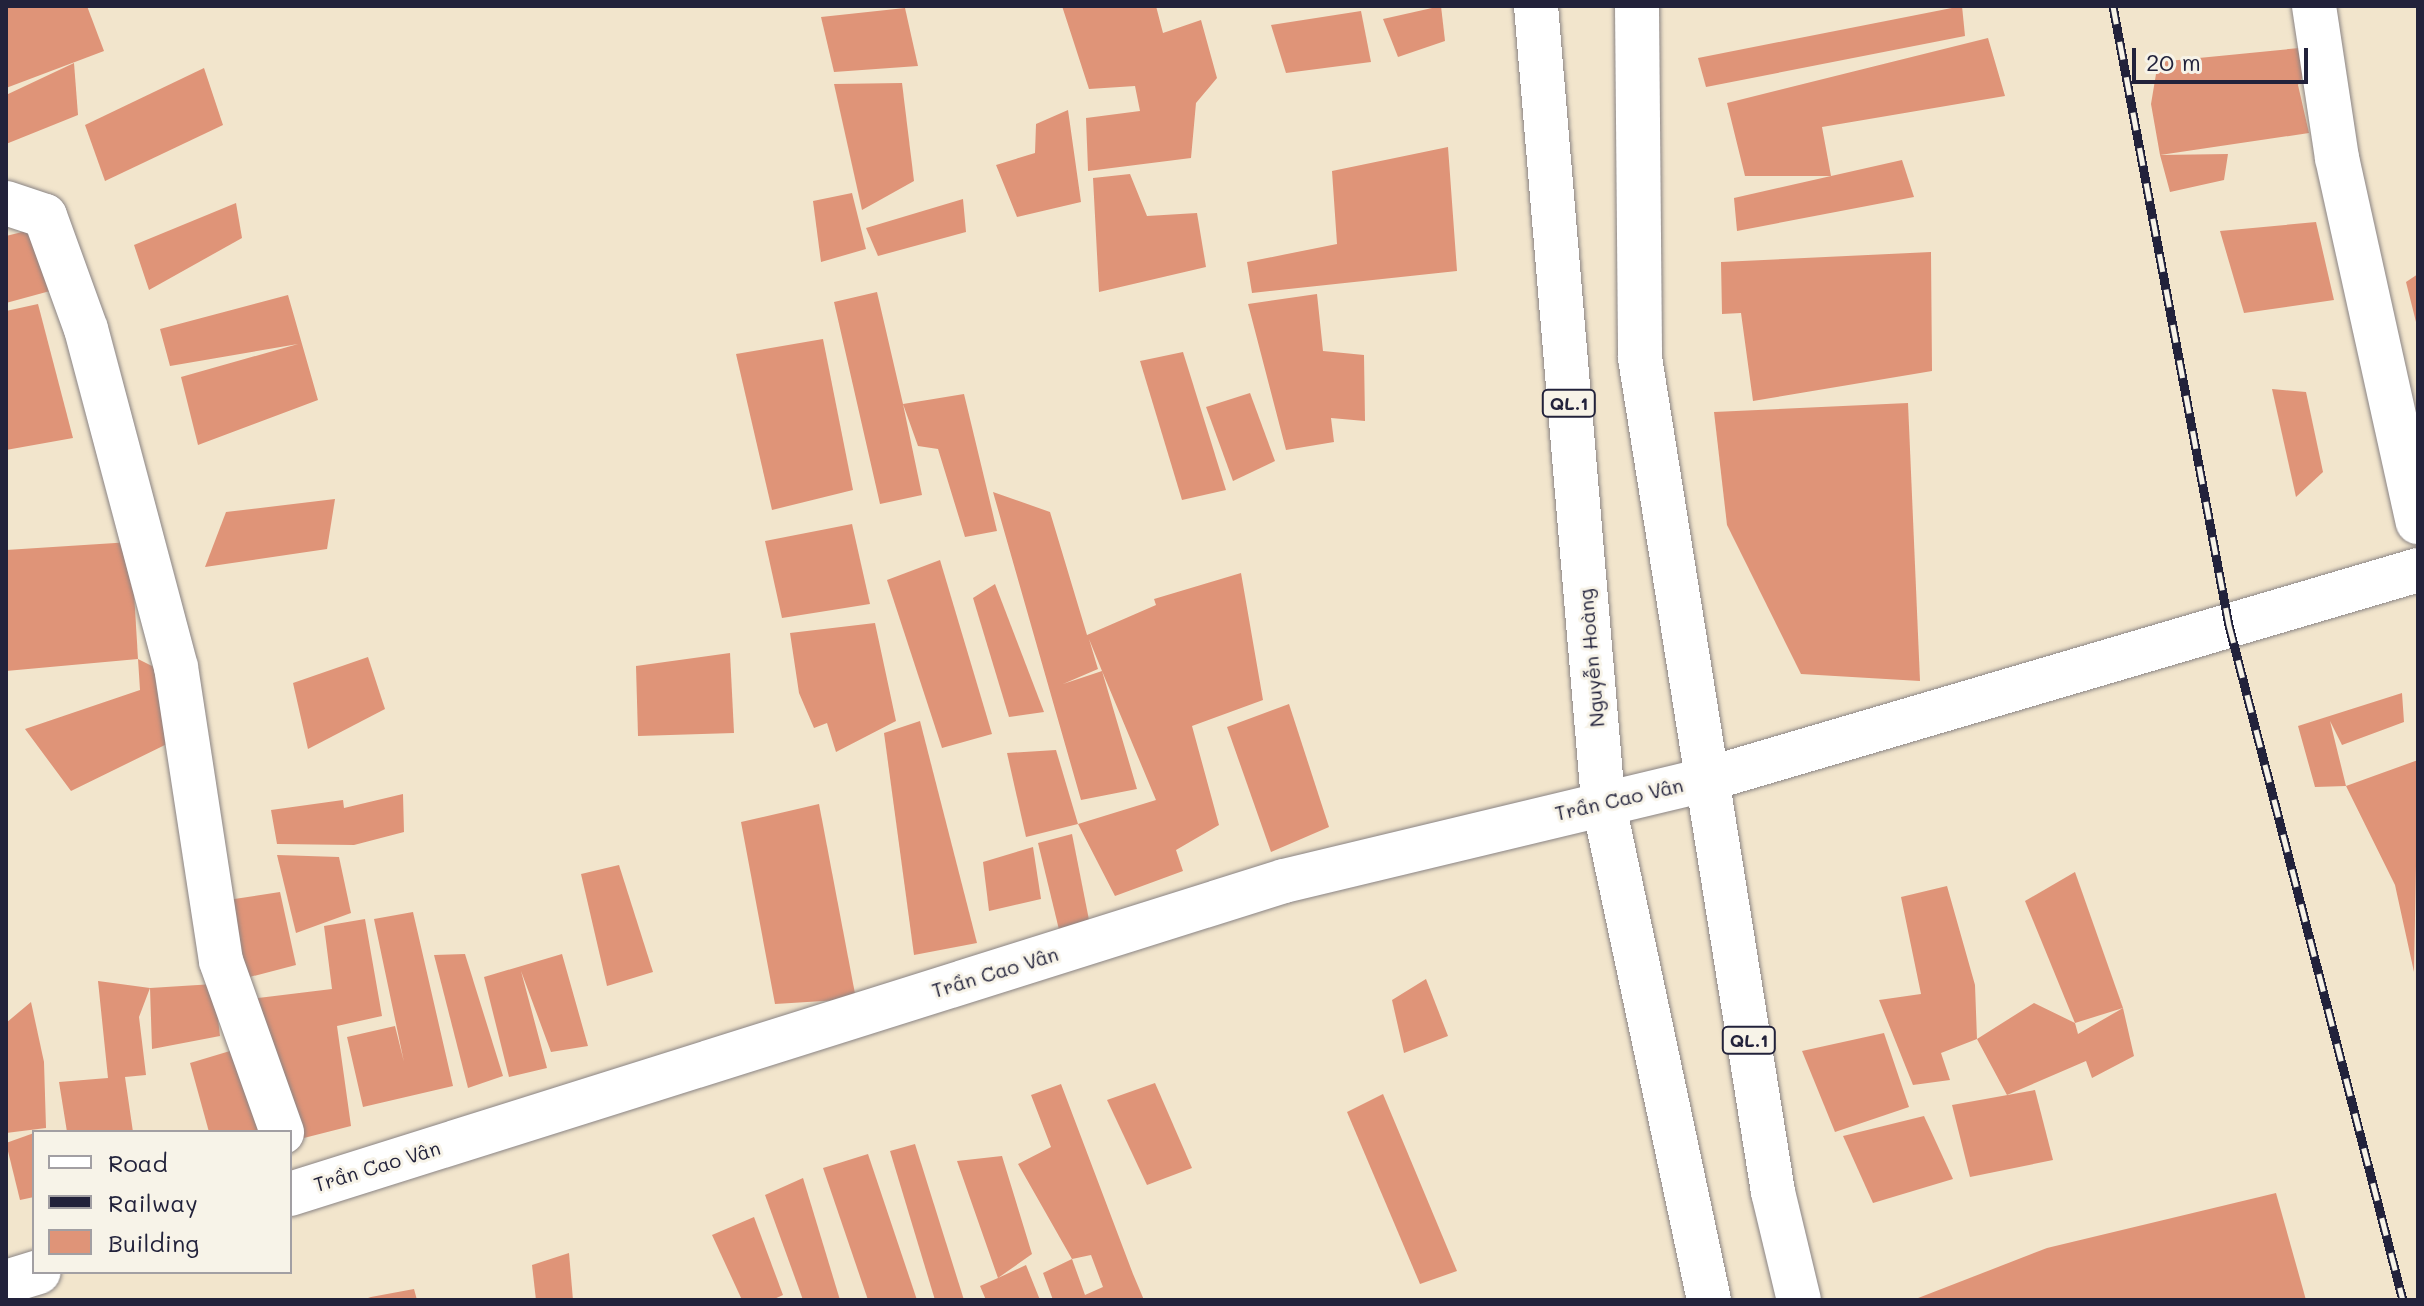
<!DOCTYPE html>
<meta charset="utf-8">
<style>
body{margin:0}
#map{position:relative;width:2424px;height:1306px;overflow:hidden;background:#f2e5cc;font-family:Mali,sans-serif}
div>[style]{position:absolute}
.building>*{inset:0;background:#df9478}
.roads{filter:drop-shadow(0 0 2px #8a8484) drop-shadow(0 0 2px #8a8484)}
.street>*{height:44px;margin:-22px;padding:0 22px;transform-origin:22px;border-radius:22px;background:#fff}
.secondary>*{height:44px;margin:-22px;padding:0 22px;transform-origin:22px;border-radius:22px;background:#fff}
.highway>*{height:44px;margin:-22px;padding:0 22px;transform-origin:22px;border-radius:22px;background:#fff}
.rail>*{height:9px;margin-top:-4.5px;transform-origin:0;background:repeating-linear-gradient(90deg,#f7f3e8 0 18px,#22223b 0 36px);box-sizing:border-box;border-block:2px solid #22223b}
span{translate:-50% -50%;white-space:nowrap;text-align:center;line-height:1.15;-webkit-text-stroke:6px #f7f3e8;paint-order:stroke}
.shield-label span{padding:2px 6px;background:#f7f3e8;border:2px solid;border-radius:6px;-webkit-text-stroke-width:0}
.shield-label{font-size:18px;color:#22223b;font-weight:700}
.street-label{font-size:20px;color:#22223b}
.frame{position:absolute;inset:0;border:8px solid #22223b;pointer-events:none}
.legend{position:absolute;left:32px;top:1130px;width:260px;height:144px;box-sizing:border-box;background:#f7f3e8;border:2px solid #a29fa3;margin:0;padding:10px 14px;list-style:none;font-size:24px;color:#22223b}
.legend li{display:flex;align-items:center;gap:16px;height:40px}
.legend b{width:40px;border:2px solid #a29fa3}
.scale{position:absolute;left:2132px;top:48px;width:176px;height:36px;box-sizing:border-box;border:4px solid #22223b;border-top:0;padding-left:10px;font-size:24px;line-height:28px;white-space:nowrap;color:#22223b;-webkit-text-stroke:6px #f7f3e8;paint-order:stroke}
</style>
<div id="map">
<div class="building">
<i style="clip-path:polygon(6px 6px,87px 6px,104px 51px,6px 88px)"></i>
<i style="clip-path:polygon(1062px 6px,1156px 6px,1163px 33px,1201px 20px,1217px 78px,1196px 103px,1191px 158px,1088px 171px,1086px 118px,1140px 111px,1135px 86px,1089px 89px)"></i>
<i style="clip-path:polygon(1441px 6px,1445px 41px,1398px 57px,1383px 19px)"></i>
<i style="clip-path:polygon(1962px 6px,1965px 36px,1706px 87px,1698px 58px)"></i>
<i style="clip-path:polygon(905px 8px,918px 66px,834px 72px,821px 17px)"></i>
<i style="clip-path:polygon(1361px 11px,1371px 62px,1286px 73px,1271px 25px)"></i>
<i style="clip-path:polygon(1988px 38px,2005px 96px,1822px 127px,1831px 176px,1745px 176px,1727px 103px)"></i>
<i style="clip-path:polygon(2320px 46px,2298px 85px,2309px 133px,2160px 155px,2228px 154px,2224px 180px,2170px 192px,2160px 155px,2151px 104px,2158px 62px)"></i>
<i style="clip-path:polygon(74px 63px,78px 115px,6px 144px,6px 95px)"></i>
<i style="clip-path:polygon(204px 68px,223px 125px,105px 181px,85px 125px)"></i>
<i style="clip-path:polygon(902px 83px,914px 181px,862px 210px,834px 84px)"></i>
<i style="clip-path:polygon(1068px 110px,1081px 202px,1017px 217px,996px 165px,1035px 153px,1036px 124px)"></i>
<i style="clip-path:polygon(1448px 147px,1457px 271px,1252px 293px,1247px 262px,1337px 244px,1332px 171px)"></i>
<i style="clip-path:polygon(1902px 160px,1914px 197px,1737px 231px,1734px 198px)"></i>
<i style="clip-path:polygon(1130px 174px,1147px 216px,1197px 213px,1206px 267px,1099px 292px,1093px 178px)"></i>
<i style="clip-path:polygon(852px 193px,866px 249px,821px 262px,813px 201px)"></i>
<i style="clip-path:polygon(963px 199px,966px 232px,878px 256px,866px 228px)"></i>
<i style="clip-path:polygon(236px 203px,242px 238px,149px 290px,134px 245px)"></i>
<i style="clip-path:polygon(2316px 222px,2334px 300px,2244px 313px,2220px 231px)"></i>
<i style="clip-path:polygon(42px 227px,50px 291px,6px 303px,6px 236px)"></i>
<i style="clip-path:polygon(1931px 252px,1932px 371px,1753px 401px,1741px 313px,1722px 314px,1721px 262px)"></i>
<i style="clip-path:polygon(2418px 274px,2418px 326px,2417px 326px,2406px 282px)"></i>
<i style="clip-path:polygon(877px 292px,903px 404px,964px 394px,997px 531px,965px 537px,938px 449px,918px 446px,903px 404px,922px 495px,880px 504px,834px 302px)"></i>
<i style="clip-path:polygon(1317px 294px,1323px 351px,1364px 355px,1365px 421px,1331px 418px,1334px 442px,1286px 450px,1248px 304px)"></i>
<i style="clip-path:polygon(288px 295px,318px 400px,198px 445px,181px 377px,298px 344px,170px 366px,160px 329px)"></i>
<i style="clip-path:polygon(38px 304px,73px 438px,6px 450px,6px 311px)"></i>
<i style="clip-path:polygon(823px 339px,853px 490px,772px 510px,736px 354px)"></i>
<i style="clip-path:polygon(1183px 352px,1226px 490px,1182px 500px,1140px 361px)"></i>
<i style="clip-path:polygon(2272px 389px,2306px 392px,2323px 472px,2296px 497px)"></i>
<i style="clip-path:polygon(1250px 393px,1275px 461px,1233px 481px,1206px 407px)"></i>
<i style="clip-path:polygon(1908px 403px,1920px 681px,1801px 674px,1727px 525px,1714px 412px)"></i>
<i style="clip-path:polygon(993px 492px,1050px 512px,1087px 635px,1156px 605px,1154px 599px,1241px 573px,1263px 700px,1192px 726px,1219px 825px,1176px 850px,1183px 871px,1115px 896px,1078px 824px,1156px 800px,1102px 671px,1089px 639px,1098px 669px,1063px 684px,1102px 671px,1137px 789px,1081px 800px)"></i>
<i style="clip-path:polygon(335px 499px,327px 549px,205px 567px,226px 512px)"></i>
<i style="clip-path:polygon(852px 524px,870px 604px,782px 618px,765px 541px)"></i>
<i style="clip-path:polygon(131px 542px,138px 659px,6px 671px,6px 550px)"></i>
<i style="clip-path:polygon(940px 560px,992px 734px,942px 748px,887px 580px)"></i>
<i style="clip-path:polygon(995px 584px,1044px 712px,1009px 717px,973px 598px)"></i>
<i style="clip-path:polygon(875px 623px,896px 721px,836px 752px,827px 723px,814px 728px,799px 693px,790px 633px)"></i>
<i style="clip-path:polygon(730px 653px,734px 733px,638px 736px,636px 666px)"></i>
<i style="clip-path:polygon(368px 657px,385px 709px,308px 749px,293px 683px)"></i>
<i style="clip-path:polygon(138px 659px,162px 671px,169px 743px,71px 791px,25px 729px,140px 690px)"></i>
<i style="clip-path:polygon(2402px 693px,2404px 722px,2342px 745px,2330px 721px,2346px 786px,2418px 760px,2414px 972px,2395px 885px,2346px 786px,2315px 787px,2298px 726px)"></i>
<i style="clip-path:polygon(1289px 704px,1329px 827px,1271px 852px,1227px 727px)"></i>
<i style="clip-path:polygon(920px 721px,977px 943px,914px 955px,884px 733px)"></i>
<i style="clip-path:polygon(1056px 750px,1078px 824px,1026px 837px,1007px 753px)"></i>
<i style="clip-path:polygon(403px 794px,404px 832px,354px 845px,277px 844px,271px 810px,343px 800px,344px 808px)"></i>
<i style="clip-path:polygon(819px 804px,856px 999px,775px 1004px,741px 822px)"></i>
<i style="clip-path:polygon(1072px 834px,1091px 930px,1062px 942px,1038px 843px)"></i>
<i style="clip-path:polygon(1033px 847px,1041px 899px,989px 911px,983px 862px)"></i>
<i style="clip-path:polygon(277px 855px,339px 857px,351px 913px,296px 933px)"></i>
<i style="clip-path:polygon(619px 865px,653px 972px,607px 986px,581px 874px)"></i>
<i style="clip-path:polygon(2075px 872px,2123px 1008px,2075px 1023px,2025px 901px)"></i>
<i style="clip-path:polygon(1947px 886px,1975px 985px,1977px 1039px,2034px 1003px,2075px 1023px,2078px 1034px,2123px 1008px,2134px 1056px,2092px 1078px,2086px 1061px,2007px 1095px,1977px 1039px,1941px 1053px,1950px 1080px,1913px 1085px,1879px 1000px,1921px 994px,1901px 897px)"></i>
<i style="clip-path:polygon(280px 892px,296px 965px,242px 979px,221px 901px)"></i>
<i style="clip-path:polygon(413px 912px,453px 1086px,363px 1107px,347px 1037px,395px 1026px,404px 1062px,374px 919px)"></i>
<i style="clip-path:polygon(365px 919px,382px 1016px,337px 1026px,351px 1126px,296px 1140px,249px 999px,332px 989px,324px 926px)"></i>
<i style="clip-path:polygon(465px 954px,503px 1076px,468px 1088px,434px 955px)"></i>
<i style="clip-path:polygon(562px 954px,588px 1046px,551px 1052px,521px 971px,547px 1068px,509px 1077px,484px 977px)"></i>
<i style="clip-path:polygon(1426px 979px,1448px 1036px,1404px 1053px,1392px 1000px)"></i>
<i style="clip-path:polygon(98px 981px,150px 988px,214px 984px,220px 1036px,152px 1049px,150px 988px,139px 1017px,146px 1075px,125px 1077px,133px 1132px,67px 1132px,59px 1082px,108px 1078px)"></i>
<i style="clip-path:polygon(31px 1002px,44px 1062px,46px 1128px,6px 1133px,6px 1023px)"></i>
<i style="clip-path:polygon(1884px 1033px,1909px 1107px,1835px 1132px,1802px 1051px)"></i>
<i style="clip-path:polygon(240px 1048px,264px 1132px,209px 1132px,190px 1063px)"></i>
<i style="clip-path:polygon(1155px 1083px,1192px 1168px,1147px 1185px,1107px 1100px)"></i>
<i style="clip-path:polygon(evenodd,1061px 1084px,1133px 1274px,1144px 1300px,1053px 1300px,1043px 1273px,1072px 1259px,1018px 1164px,1051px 1147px,1031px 1095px,1061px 1084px,1091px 1255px,1103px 1287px,1085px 1295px,1072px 1259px,1091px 1255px)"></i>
<i style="clip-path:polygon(2035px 1090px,2053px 1160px,1970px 1177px,1952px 1105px)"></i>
<i style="clip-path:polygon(1383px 1094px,1457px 1271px,1420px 1284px,1347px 1112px)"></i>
<i style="clip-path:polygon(1924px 1116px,1953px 1179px,1873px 1203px,1843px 1136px)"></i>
<i style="clip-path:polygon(34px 1133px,34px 1197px,20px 1200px,6px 1143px)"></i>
<i style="clip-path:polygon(915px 1144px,964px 1300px,935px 1300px,890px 1151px)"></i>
<i style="clip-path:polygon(868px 1154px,917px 1300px,868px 1300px,823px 1168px)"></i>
<i style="clip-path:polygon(1002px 1156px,1032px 1254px,998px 1278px,1026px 1265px,1040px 1300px,986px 1300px,980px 1286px,998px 1278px,957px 1161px)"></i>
<i style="clip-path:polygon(803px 1178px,840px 1300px,803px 1300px,765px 1195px)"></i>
<i style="clip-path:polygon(2276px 1193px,2306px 1300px,1913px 1300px,2047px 1248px)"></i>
<i style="clip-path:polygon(754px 1217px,783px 1295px,772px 1300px,742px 1300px,712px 1235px)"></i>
<i style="clip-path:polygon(569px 1253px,573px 1300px,536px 1300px,532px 1265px)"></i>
<i style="clip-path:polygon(414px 1289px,417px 1300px,362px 1300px,371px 1297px)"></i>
</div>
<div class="roads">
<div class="street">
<i style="left:2314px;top:6px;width:154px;rotate:81.4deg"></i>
<i style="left:2337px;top:158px;width:373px;rotate:77.5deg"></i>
<i style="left:6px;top:203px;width:41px;rotate:18.4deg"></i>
<i style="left:45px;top:216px;width:120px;rotate:70.1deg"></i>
<i style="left:86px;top:329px;width:350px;rotate:75.1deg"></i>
<i style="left:176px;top:667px;width:297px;rotate:81.3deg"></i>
<i style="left:221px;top:961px;width:182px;rotate:70.4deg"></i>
</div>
<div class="secondary">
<i style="left:290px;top:1194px;width:1042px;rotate:-17.48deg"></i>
<i style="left:1284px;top:881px;width:436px;rotate:-13.5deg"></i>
<i style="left:1708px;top:779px;width:740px;rotate:-16.4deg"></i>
<i style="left:6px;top:1282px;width:34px;rotate:-17deg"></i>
</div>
<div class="highway">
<i style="left:1536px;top:6px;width:798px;rotate:85.18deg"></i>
<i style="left:1603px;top:801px;width:510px;rotate:78.01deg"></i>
<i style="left:1637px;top:6px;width:352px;rotate:89.5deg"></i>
<i style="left:1640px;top:358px;width:845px;rotate:80.94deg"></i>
<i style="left:1773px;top:1192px;width:111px;rotate:76.5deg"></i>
</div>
</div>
<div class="rail">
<i style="left:2113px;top:6px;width:630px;rotate:79.39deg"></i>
<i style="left:2229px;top:625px;width:697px;rotate:75.55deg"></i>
</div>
<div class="shield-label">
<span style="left:1569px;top:403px">QL.1</span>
<span style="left:1749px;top:1040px">QL.1</span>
</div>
<div class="street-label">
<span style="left:1591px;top:658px;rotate:-95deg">Nguyễn Hoàng</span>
<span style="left:1619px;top:799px;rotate:-13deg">Trần Cao Vân</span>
<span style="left:995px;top:972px;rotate:-17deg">Trần Cao Vân</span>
<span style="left:377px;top:1166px;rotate:-17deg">Trần Cao Vân</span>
</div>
<div class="frame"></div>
<ul class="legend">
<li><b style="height:10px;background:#fff"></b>Road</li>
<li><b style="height:10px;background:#22223b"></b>Railway</li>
<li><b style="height:22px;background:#df9478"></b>Building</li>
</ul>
<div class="scale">20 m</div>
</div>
